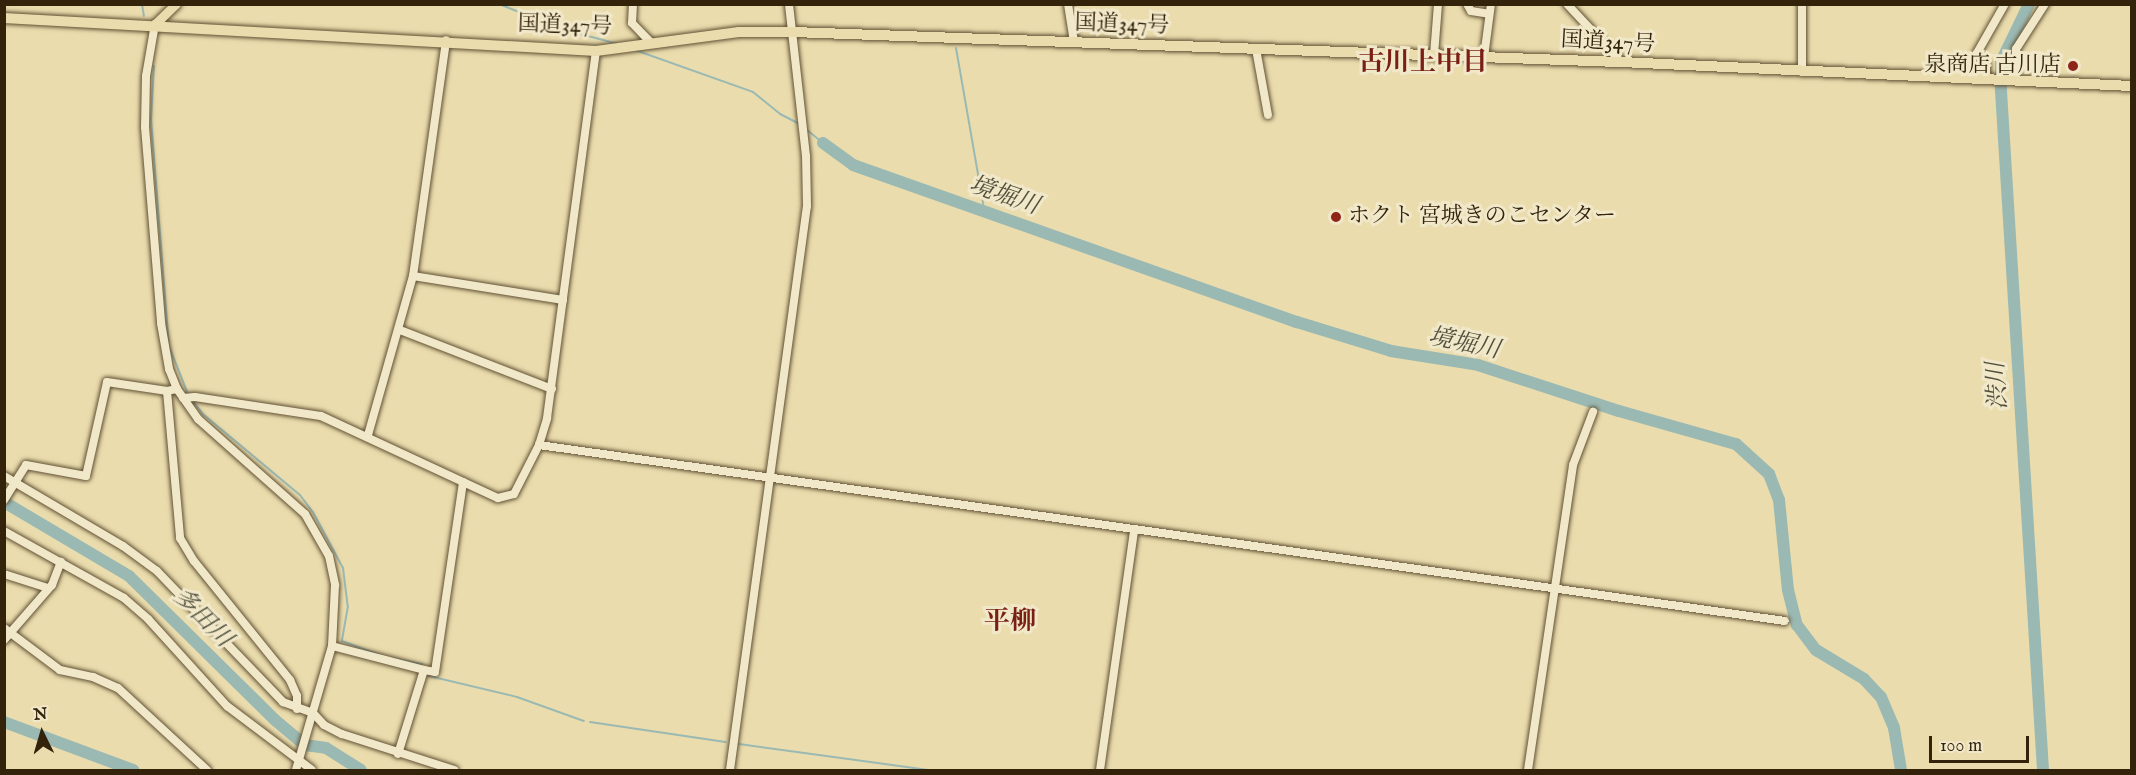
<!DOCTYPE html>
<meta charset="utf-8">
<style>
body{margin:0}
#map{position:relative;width:2136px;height:775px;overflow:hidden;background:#eadcad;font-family:"IM FELL English","Noto Serif JP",serif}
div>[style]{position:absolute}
.stream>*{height:2px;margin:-1px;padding:0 1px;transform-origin:1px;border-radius:1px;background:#9bb9b3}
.river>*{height:12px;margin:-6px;padding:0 6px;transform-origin:6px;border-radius:6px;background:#9bb9b3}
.roads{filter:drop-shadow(0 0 2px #615134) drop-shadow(0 0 2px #615134)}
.minor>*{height:8px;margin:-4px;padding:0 4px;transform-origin:4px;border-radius:4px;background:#f1e8ca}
.major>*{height:9px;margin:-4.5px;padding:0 4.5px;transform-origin:4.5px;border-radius:4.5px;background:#eadcad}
.highway>*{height:10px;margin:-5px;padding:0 5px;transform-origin:5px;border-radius:5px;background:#eadcad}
.dots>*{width:16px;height:16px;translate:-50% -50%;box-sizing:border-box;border:3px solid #f1e8ca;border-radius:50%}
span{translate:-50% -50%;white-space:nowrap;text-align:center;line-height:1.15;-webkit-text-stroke:6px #f1e8ca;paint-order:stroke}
.street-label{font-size:22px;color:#33230b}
.poi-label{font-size:22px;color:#33230b}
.right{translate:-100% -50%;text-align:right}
.left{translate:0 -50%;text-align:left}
.water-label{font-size:24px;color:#52503d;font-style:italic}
.quarter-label{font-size:26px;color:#7a1f14;font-weight:700}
.frame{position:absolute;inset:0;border:6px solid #33230b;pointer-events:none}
.north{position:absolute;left:12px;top:703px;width:60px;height:60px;-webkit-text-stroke:4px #f1e8ca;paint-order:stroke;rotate:355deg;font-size:16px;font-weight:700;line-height:24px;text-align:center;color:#33230b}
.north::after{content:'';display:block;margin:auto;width:21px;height:27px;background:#33230b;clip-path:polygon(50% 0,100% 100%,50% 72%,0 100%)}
.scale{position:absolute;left:1929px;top:736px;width:100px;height:27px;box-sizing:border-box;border:3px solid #33230b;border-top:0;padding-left:8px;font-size:18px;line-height:21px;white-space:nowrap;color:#33230b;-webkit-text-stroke:4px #f1e8ca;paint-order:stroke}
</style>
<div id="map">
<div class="stream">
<i style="left:142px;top:4px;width:12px;rotate:81deg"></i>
<i style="left:499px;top:4px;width:68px;rotate:21.6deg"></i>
<i style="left:562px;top:29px;width:58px;rotate:15deg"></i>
<i style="left:956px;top:48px;width:163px;rotate:80.1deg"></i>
<i style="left:635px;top:50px;width:125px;rotate:19.6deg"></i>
<i style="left:753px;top:92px;width:35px;rotate:39deg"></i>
<i style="left:780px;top:114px;width:22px;rotate:27deg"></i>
<i style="left:154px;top:66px;width:53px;rotate:93.2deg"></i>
<i style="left:151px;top:119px;width:228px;rotate:85.5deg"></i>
<i style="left:169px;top:346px;width:52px;rotate:68.4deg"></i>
<i style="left:807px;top:130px;width:21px;rotate:39deg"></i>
<i style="left:191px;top:399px;width:19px;rotate:51deg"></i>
<i style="left:203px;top:414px;width:126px;rotate:39.9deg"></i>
<i style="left:300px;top:495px;width:21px;rotate:53deg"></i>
<i style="left:313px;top:512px;width:64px;rotate:61.8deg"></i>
<i style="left:343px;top:568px;width:38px;rotate:83deg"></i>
<i style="left:348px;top:606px;width:36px;rotate:100deg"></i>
<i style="left:342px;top:641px;width:40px;rotate:20.2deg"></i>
<i style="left:392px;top:658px;width:31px;rotate:11deg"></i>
<i style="left:429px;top:676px;width:90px;rotate:13.4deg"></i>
<i style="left:517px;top:697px;width:71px;rotate:19.7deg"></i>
<i style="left:590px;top:722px;width:137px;rotate:8.4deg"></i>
<i style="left:739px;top:744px;width:191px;rotate:7.8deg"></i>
</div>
<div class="river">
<i style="left:2029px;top:4px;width:64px;rotate:115.8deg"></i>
<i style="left:2001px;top:62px;width:29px;rotate:90deg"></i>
<i style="left:2001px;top:91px;width:680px;rotate:86.46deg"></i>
<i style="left:823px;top:143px;width:37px;rotate:36deg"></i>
<i style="left:853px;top:165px;width:471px;rotate:19.5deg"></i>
<i style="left:1297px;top:322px;width:98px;rotate:17.1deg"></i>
<i style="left:1391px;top:351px;width:88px;rotate:9.1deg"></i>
<i style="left:1478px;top:365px;width:148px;rotate:18.1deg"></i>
<i style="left:1619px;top:411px;width:122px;rotate:15.8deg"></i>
<i style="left:1736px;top:444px;width:45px;rotate:42.3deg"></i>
<i style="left:1769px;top:474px;width:28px;rotate:69deg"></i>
<i style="left:1779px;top:500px;width:90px;rotate:84.3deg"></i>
<i style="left:1788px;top:590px;width:36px;rotate:76deg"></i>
<i style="left:1797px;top:625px;width:31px;rotate:53deg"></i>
<i style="left:1816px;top:650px;width:56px;rotate:31.1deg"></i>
<i style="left:1864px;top:679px;width:25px;rotate:47deg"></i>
<i style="left:1881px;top:697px;width:34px;rotate:67deg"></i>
<i style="left:1894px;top:728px;width:43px;rotate:80.5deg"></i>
<i style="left:4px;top:502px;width:145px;rotate:30.6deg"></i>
<i style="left:129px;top:576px;width:205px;rotate:44.6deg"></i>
<i style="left:275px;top:720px;width:39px;rotate:40deg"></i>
<i style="left:305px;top:745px;width:21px;rotate:8deg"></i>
<i style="left:326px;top:748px;width:41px;rotate:32.2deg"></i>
<i style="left:4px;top:722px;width:138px;rotate:20.4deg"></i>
</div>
<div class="roads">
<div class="minor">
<i style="left:633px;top:4px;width:19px;rotate:93deg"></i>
<i style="left:632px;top:23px;width:28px;rotate:46deg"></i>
<i style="left:1068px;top:4px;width:39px;rotate:81deg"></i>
<i style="left:1467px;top:4px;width:8px;rotate:60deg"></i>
<i style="left:1471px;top:11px;width:18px;rotate:9deg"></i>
<i style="left:1567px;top:4px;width:79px;rotate:47deg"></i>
<i style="left:1802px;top:4px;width:68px;rotate:90deg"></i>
<i style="left:155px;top:24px;width:53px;rotate:99.8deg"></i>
<i style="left:146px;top:76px;width:51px;rotate:91.1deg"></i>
<i style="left:145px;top:127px;width:197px;rotate:85.3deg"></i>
<i style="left:161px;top:323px;width:47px;rotate:80.1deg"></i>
<i style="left:169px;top:369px;width:22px;rotate:68deg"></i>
<i style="left:177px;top:389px;width:37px;rotate:55deg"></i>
<i style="left:198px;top:419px;width:143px;rotate:41.6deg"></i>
<i style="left:305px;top:514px;width:48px;rotate:60.3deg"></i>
<i style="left:329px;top:556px;width:30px;rotate:78deg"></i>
<i style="left:335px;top:585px;width:61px;rotate:92.8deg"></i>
<i style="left:332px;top:646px;width:129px;rotate:106.2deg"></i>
<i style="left:1256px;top:49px;width:67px;rotate:79.7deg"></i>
<i style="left:1434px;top:55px;width:51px;rotate:-85.5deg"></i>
<i style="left:1484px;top:57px;width:53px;rotate:-82.5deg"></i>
<i style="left:1986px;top:78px;width:13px;rotate:-90deg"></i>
<i style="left:1986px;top:65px;width:15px;rotate:-127deg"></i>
<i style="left:1977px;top:53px;width:56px;rotate:-60.3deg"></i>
<i style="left:2014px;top:79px;width:30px;rotate:-86deg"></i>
<i style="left:2016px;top:49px;width:54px;rotate:-57.2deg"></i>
<i style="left:413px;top:276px;width:152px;rotate:9.1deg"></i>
<i style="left:400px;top:330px;width:163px;rotate:21.2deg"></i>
<i style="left:177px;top:389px;width:10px;rotate:169deg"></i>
<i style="left:167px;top:391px;width:148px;rotate:84.9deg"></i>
<i style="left:180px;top:538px;width:27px;rotate:59deg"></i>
<i style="left:194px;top:561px;width:153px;rotate:51.1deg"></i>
<i style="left:290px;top:680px;width:17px;rotate:66deg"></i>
<i style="left:297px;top:696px;width:13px;rotate:90deg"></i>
<i style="left:183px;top:398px;width:12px;rotate:-5deg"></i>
<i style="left:195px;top:397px;width:127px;rotate:8.6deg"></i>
<i style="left:321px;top:416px;width:195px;rotate:24.9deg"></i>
<i style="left:498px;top:498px;width:16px;rotate:-14deg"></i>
<i style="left:514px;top:494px;width:55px;rotate:-63deg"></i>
<i style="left:539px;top:445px;width:28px;rotate:-73deg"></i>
<i style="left:547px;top:418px;width:370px;rotate:-82.4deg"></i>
<i style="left:368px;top:435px;width:165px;rotate:-74.2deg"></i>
<i style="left:413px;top:276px;width:238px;rotate:-82deg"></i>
<i style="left:539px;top:445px;width:1258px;rotate:8.04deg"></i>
<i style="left:4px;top:476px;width:138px;rotate:30.5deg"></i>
<i style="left:123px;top:546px;width:42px;rotate:36.3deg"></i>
<i style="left:157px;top:571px;width:182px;rotate:46.1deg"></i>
<i style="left:283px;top:702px;width:32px;rotate:20deg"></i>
<i style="left:313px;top:713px;width:16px;rotate:47deg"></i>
<i style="left:324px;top:725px;width:20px;rotate:27deg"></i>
<i style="left:342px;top:734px;width:118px;rotate:17.8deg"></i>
<i style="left:4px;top:500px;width:41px;rotate:-57.8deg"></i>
<i style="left:26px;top:465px;width:61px;rotate:10.4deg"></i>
<i style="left:86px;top:476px;width:96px;rotate:-77.4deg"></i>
<i style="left:107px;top:382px;width:61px;rotate:8.5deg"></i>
<i style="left:4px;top:531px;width:137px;rotate:29.2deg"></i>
<i style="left:124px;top:598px;width:32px;rotate:41deg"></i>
<i style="left:148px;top:619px;width:118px;rotate:47.8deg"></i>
<i style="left:227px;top:706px;width:106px;rotate:37deg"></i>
<i style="left:4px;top:574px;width:46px;rotate:17.7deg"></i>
<i style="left:4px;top:628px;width:70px;rotate:36.9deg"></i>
<i style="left:60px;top:670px;width:34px;rotate:12deg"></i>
<i style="left:93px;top:677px;width:27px;rotate:24deg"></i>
<i style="left:118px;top:688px;width:121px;rotate:42.7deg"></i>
<i style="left:4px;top:640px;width:73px;rotate:-48.9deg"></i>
<i style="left:52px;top:585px;width:25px;rotate:-69deg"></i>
<i style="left:332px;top:646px;width:95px;rotate:14.6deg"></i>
<i style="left:398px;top:754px;width:88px;rotate:-72.8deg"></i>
<i style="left:424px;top:670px;width:11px;rotate:10deg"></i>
<i style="left:435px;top:672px;width:192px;rotate:-81.6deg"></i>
<i style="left:730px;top:770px;width:569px;rotate:-82.23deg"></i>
<i style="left:807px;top:206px;width:50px;rotate:-91.1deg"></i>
<i style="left:806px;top:156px;width:153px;rotate:-96.4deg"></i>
<i style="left:1100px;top:770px;width:241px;rotate:-81.9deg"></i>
<i style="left:1528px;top:770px;width:308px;rotate:-81.6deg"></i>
<i style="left:1573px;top:465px;width:57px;rotate:-69.3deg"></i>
</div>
<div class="major">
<i style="left:155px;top:24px;width:29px;rotate:-44deg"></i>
</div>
<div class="highway">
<i style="left:4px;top:18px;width:593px;rotate:3.19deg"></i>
<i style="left:596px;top:51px;width:144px;rotate:-7.6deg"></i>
<i style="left:739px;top:32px;width:54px"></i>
<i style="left:793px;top:32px;width:829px;rotate:2.08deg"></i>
<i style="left:1621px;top:62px;width:512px;rotate:2.69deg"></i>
</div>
</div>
<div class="dots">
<i style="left:2073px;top:66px;background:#8f2418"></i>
<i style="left:1336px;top:217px;background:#8f2418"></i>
</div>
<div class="street-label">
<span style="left:1122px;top:25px;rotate:2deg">国道347号</span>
<span style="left:565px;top:26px;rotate:2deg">国道347号</span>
<span style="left:1608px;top:43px;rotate:3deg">国道347号</span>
</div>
<div class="poi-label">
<span class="right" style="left:2061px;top:66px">泉商店 古川店</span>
<span class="left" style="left:1348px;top:217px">ホクト 宮城きのこセンター</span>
</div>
<div class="water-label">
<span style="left:1004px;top:196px;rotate:19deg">境堀川</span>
<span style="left:1464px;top:344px;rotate:12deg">境堀川</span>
<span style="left:1998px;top:386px;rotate:-94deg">渋川</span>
<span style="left:202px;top:618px;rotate:45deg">多田川</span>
</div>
<div class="quarter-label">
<span style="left:1423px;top:63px">古川上中目</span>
<span style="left:1010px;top:622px">平柳</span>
</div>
<div class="frame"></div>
<div class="north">N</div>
<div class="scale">100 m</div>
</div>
